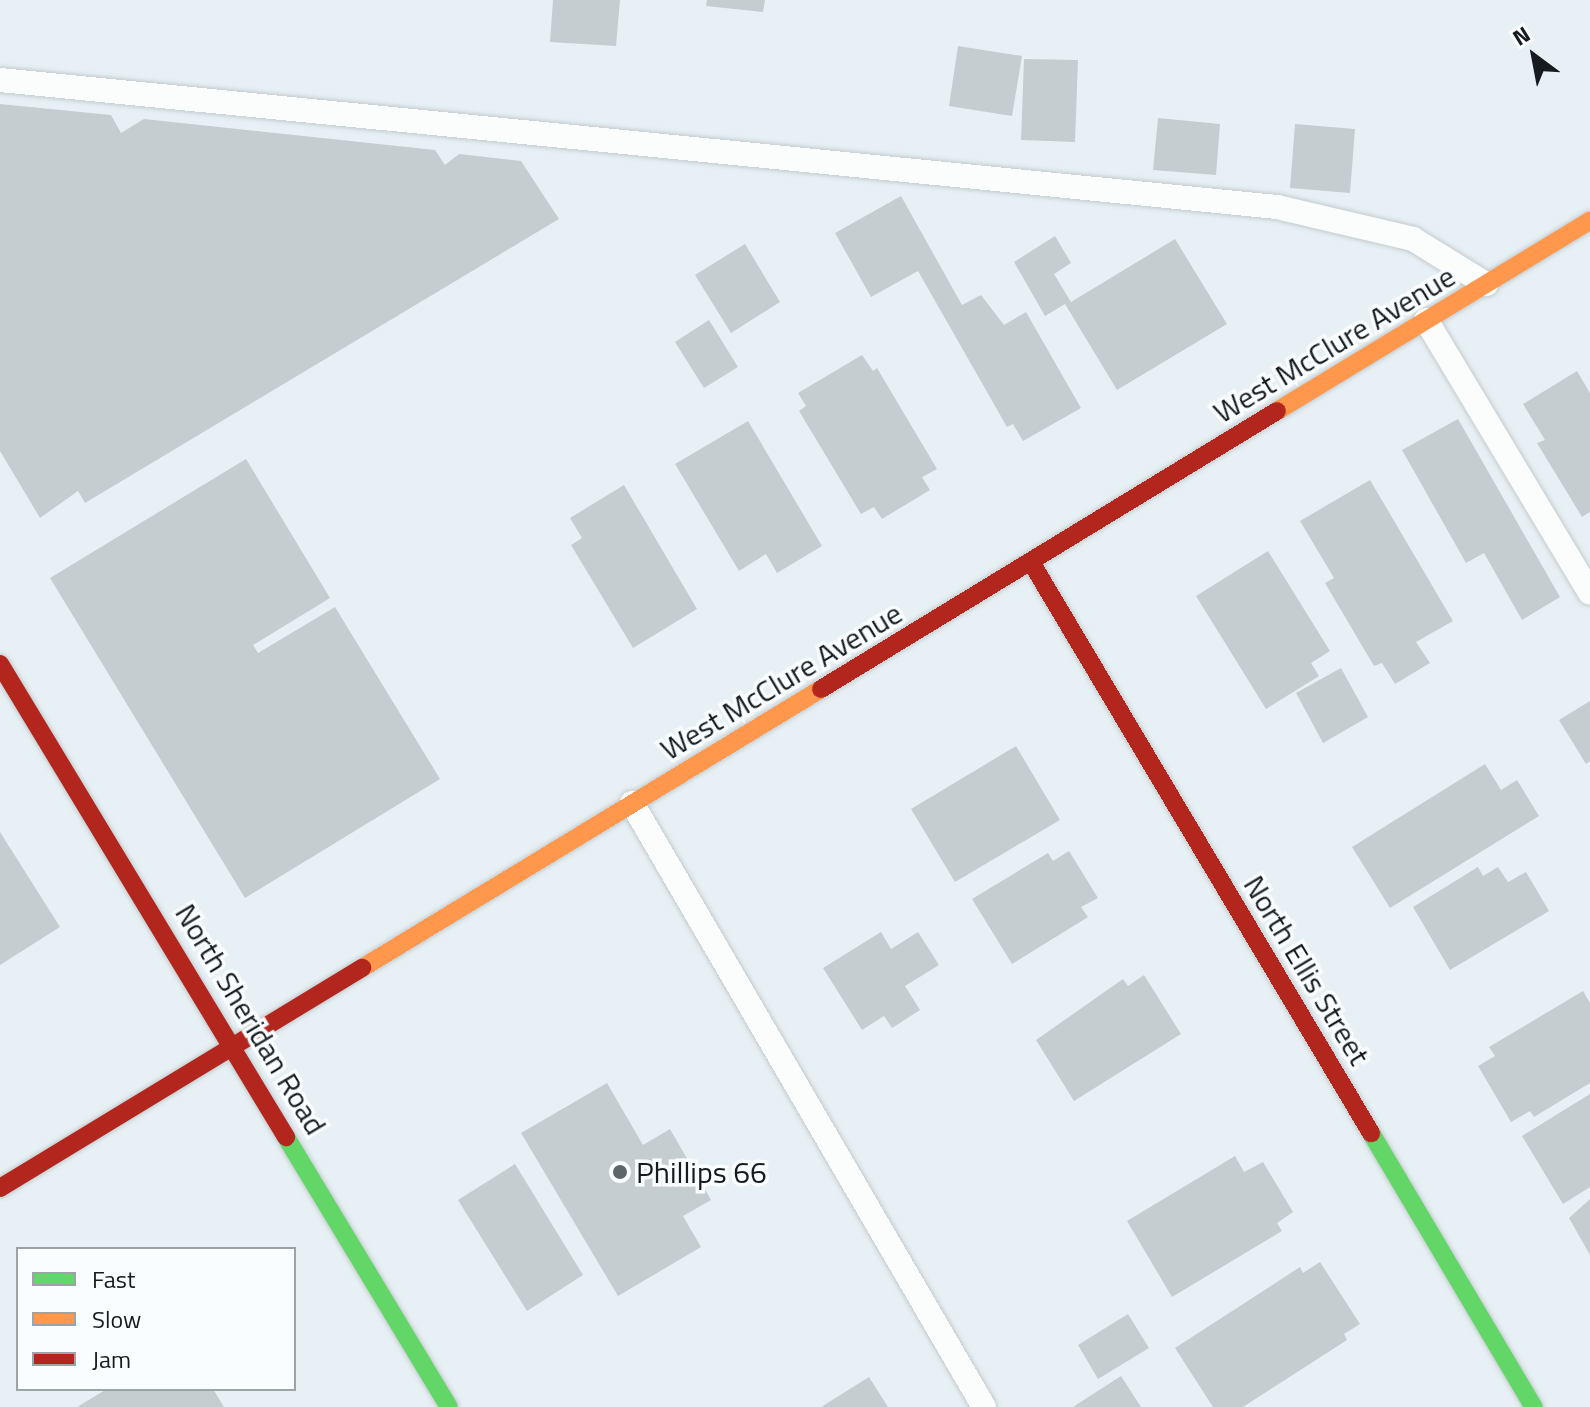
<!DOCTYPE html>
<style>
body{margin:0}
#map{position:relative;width:1590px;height:1407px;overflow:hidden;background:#e7f0f4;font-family:"Titillium Web",sans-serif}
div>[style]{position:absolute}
.building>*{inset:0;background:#c6cdd1}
.roads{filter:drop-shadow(0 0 2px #c4cbce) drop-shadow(0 0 2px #c4cbce)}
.lane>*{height:24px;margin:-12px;padding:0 12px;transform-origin:12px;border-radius:12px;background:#fbfdfd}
.fast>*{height:18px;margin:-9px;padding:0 9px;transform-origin:9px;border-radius:9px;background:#63d668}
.slow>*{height:18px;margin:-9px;padding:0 9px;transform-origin:9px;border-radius:9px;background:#ff974d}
.jam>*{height:18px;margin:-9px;padding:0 9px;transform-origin:9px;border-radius:9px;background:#b3261e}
.dots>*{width:22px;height:22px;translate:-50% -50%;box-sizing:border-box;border:4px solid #fafdff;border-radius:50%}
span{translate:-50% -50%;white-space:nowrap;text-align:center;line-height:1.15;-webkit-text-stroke:7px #fafdff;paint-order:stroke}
.street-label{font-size:30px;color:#151b1e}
.poi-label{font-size:30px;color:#151b1e}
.left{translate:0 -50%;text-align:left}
.legend{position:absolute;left:16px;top:1247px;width:280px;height:144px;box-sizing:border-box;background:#fafdff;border:2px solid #9ea3a5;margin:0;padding:10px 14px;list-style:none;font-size:24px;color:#151b1e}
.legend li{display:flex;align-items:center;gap:16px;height:40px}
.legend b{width:40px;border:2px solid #9ea3a5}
.north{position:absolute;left:1494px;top:16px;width:80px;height:80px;-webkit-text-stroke:6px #fafdff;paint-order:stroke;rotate:328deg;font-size:22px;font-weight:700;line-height:32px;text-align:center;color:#151b1e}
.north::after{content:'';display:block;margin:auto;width:28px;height:36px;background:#151b1e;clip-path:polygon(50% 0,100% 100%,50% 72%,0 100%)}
</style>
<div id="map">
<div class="building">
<i style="clip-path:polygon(553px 0,620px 0,616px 46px,550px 42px)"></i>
<i style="clip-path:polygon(707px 0,765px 0,763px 12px,706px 6px)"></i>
<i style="clip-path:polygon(958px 46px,1022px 56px,1012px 116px,949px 106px)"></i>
<i style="clip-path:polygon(1024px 59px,1078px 60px,1075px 142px,1021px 140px)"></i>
<i style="clip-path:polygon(0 104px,111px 115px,121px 133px,144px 119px,435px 150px,445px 165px,459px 154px,521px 161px,559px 219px,85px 503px,78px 491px,40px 518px,0 451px)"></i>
<i style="clip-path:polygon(1158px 118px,1220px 124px,1216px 175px,1153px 170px)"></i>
<i style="clip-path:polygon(1295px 124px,1355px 129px,1350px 193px,1290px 188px)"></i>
<i style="clip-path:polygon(901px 196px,962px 305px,981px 295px,1004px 325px,1026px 312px,1081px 408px,1023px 441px,1013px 424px,1007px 427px,918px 271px,871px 297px,835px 233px)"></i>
<i style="clip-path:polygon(1055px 236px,1071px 263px,1054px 274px,1071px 302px,1175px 239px,1227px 324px,1117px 390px,1065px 304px,1045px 316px,1014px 262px)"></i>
<i style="clip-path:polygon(745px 244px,780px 302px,731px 333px,695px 275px)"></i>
<i style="clip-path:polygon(709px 320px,738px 367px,704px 388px,675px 342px)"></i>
<i style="clip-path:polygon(862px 355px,873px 371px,877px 368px,937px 469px,922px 477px,930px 490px,882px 519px,874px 507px,861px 514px,799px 411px,806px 406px,798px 393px)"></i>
<i style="clip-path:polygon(1577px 371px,1590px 393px,1590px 512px,1582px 517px,1537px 443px,1545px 440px,1523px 404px)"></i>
<i style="clip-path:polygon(1458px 419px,1560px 597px,1522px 620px,1484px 553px,1466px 563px,1402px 450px)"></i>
<i style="clip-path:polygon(748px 421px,822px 546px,777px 573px,766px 554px,739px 571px,675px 464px)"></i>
<i style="clip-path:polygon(246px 459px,330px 598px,253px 645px,258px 653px,335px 607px,440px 779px,245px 898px,50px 578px)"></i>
<i style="clip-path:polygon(1370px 480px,1453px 621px,1416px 642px,1430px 663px,1395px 684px,1382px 663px,1374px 666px,1325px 583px,1334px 578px,1300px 521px)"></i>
<i style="clip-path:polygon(624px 485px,697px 609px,633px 648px,571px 545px,582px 538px,570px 518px)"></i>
<i style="clip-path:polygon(1268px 551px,1330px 651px,1311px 663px,1319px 676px,1266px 709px,1196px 596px)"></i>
<i style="clip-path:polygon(1341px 668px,1368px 717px,1323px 743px,1296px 693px)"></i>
<i style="clip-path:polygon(1590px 701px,1590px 761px,1586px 764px,1559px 720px)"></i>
<i style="clip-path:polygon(1016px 746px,1060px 820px,955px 882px,911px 809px)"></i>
<i style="clip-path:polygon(1485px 764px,1501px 790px,1517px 780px,1539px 816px,1390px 908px,1352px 847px)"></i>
<i style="clip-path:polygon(0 832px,60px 927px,0 965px)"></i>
<i style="clip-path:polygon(1069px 851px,1098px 898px,1081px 907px,1088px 917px,1012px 964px,972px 899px,1048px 853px,1053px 861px)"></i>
<i style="clip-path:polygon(1478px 867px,1483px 876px,1498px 867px,1508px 882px,1526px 872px,1549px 911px,1450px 970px,1413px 907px)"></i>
<i style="clip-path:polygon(881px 932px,891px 949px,918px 932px,939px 965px,905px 986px,920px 1010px,892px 1028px,884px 1016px,862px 1030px,823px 968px)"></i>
<i style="clip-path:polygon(1144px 975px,1181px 1034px,1074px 1101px,1036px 1040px,1123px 979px,1128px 986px)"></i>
<i style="clip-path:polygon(1583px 991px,1590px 1003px,1590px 1083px,1534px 1117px,1530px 1111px,1511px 1122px,1478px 1066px,1495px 1056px,1489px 1047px)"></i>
<i style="clip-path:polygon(607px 1083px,643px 1145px,670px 1129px,711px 1200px,683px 1216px,701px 1247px,618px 1296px,521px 1133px)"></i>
<i style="clip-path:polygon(1590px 1094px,1590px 1187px,1563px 1204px,1522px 1136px)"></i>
<i style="clip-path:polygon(1235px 1156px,1244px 1172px,1263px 1162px,1293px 1212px,1277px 1223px,1282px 1231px,1172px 1297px,1127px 1221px)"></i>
<i style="clip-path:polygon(515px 1164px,583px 1275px,527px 1311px,458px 1200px)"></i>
<i style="clip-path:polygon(1590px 1199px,1590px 1255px,1569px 1218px)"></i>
<i style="clip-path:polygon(1320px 1262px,1360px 1324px,1344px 1334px,1347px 1340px,1243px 1407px,1213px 1407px,1175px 1348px,1300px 1267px,1303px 1273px)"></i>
<i style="clip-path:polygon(1128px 1314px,1149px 1348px,1098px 1379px,1078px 1345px)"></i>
<i style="clip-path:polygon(1121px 1376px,1141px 1407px,1073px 1407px)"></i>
<i style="clip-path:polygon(869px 1377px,888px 1407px,821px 1407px)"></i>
<i style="clip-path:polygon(107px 1389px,213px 1389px,224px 1407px,77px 1407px)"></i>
</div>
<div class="roads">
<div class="lane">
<i style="left:0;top:80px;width:1283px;rotate:5.68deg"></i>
<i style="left:1277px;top:207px;width:140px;rotate:13.2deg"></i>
<i style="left:1413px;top:239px;width:86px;rotate:31.7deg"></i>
<i style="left:1426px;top:320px;width:318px;rotate:59deg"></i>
<i style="left:632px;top:803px;width:699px;rotate:59.77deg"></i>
</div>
<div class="fast">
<i style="left:1371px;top:1133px;width:319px;rotate:59.3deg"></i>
<i style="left:286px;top:1137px;width:315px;rotate:58.9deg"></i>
</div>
<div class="slow">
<i style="left:1277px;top:411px;width:366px;rotate:-31.3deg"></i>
<i style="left:362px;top:968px;width:537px;rotate:-31.29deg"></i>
</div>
<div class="jam">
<i style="left:1031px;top:562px;width:665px;rotate:59.23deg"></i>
<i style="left:0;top:664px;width:553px;rotate:58.84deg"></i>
<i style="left:821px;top:689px;width:534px;rotate:-31.37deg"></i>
<i style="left:0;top:1188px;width:424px;rotate:-31.3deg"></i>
</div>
</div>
<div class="dots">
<i style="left:620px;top:1172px;background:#5e6669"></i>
</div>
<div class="street-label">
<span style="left:1334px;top:344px;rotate:-31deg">West McClure Avenue</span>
<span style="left:781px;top:681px;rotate:-31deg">West McClure Avenue</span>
<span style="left:1307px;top:970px;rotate:59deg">North Ellis Street</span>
<span style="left:251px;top:1019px;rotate:59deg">North Sheridan Road</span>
</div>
<div class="poi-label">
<span class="left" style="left:636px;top:1172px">Phillips 66</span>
</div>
<ul class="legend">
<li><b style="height:10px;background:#63d668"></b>Fast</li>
<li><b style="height:10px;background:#ff974d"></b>Slow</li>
<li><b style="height:10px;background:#b3261e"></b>Jam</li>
</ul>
<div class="north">N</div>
</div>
